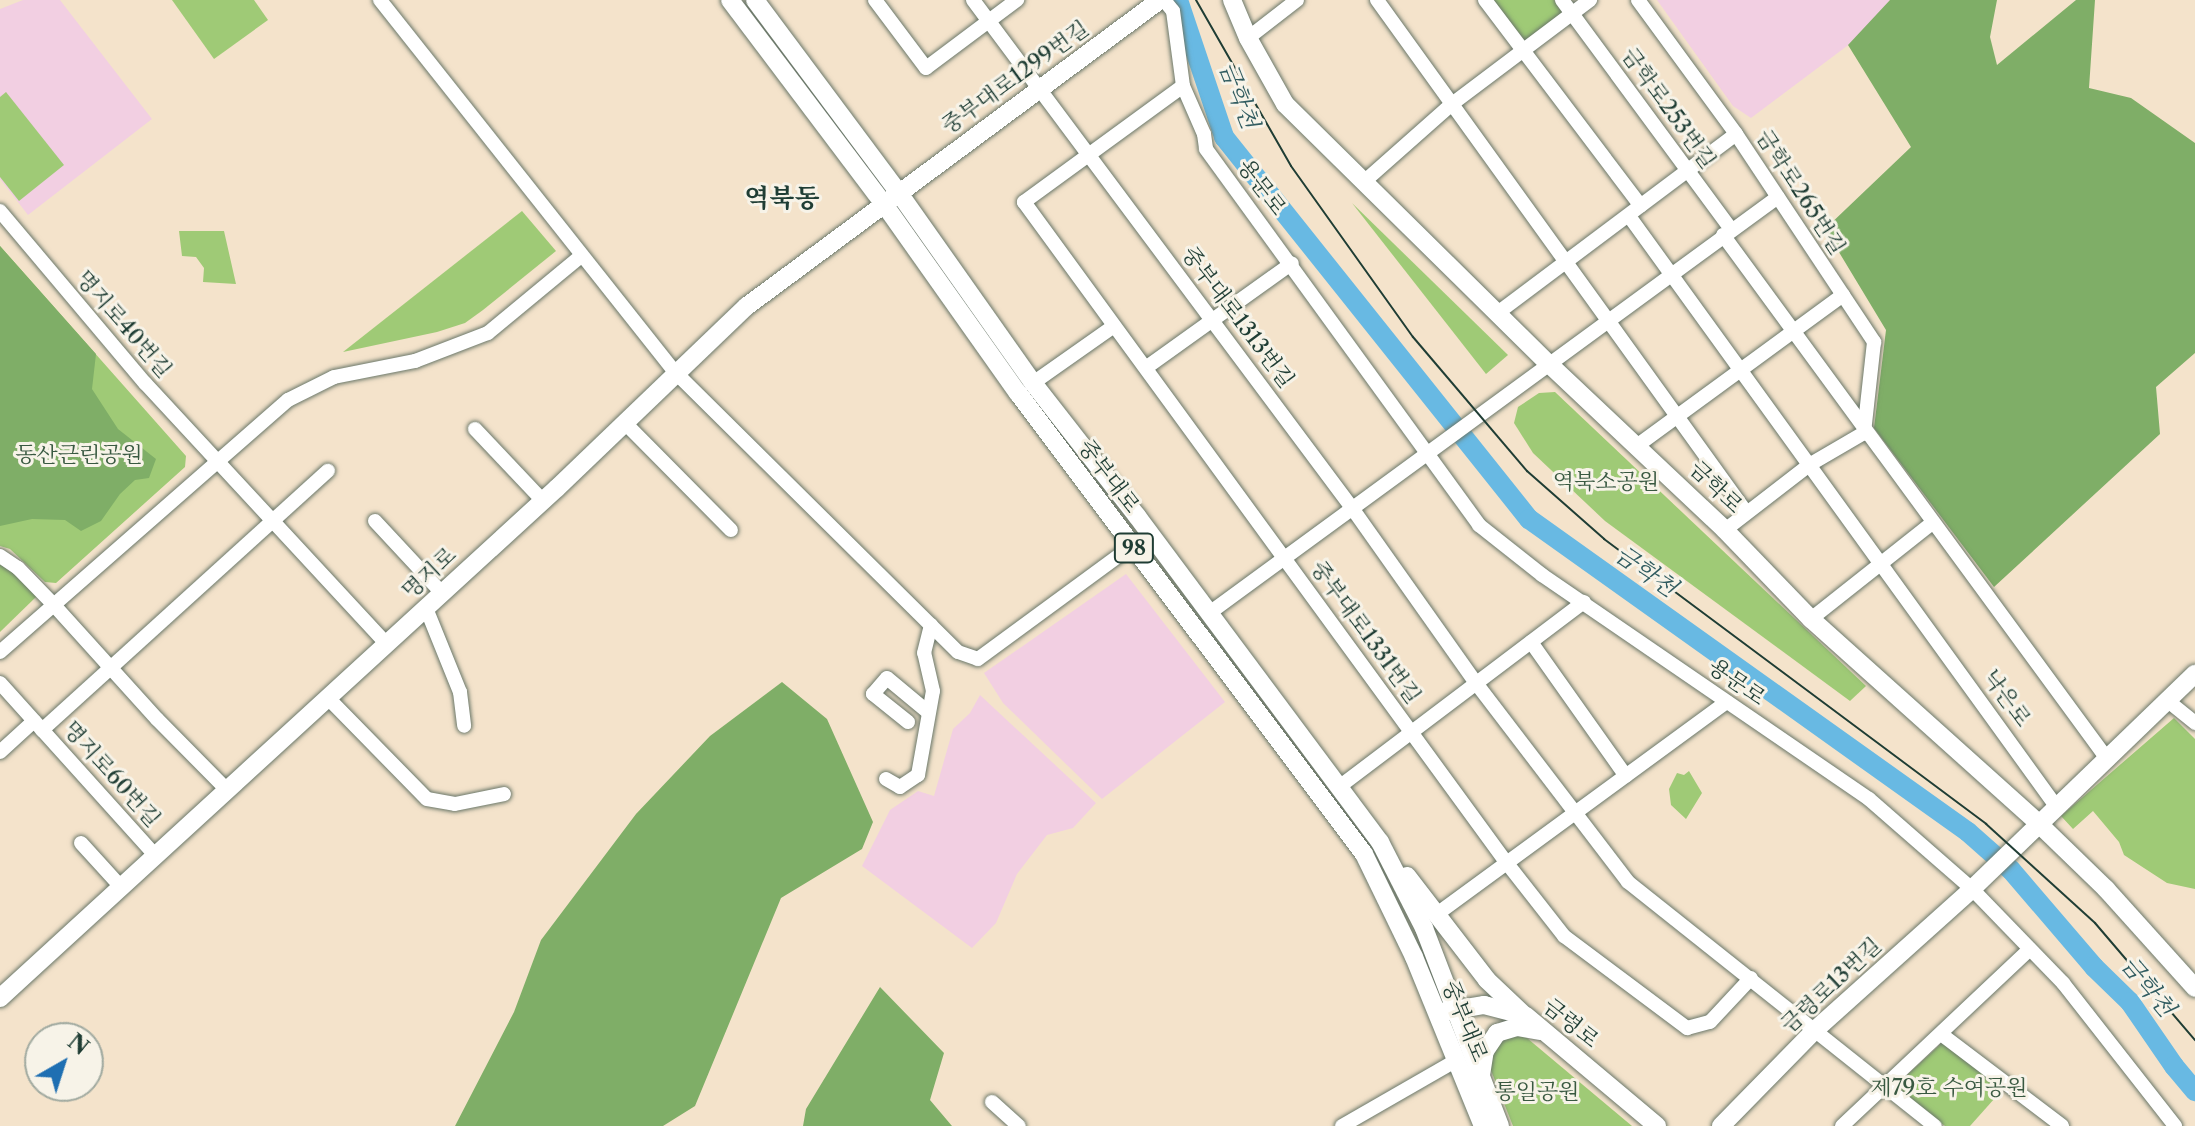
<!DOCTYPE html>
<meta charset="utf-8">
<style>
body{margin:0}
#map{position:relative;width:2195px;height:1126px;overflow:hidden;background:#f4e3cb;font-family:"Libre Caslon Text","Noto Serif KR",serif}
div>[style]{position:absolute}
.built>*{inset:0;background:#f2cfe2}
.green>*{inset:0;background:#9fca76}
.forest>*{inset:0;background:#7fae67}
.river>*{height:20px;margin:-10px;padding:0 10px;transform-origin:10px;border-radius:10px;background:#68b9e3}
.roads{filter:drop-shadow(0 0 2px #6a7769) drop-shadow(0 0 2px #6a7769)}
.minor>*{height:14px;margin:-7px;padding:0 7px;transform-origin:7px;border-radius:7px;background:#fff}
.major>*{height:18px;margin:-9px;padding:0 9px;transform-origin:9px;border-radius:9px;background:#fff}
.tram>*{height:2px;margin:-1px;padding:0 1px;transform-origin:1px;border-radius:1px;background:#1f3d34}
span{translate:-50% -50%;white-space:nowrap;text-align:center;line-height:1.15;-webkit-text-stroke:6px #f7f3e8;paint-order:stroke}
.shield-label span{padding:2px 6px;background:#f7f3e8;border:2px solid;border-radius:6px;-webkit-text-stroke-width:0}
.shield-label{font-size:20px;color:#1f3d34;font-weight:700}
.street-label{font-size:22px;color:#1f3d34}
.park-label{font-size:22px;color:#395941}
.water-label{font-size:24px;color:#315c60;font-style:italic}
.quarter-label{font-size:26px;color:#1f3d34;font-weight:700}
.north{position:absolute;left:24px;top:1022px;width:80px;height:80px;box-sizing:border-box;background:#f7f3e8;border:2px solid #a1aaa0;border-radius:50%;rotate:39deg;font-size:22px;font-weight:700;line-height:32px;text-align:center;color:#1f3d34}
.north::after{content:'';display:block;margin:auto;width:28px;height:36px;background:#1f6fb2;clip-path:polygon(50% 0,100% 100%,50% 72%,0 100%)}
</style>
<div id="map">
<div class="built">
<i style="clip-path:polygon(23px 0,60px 0,152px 119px,28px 215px,0 179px,0 9px)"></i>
<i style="clip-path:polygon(1657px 0,1890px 0,1859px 37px,1751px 118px,1733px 106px)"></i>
<i style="clip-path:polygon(1126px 574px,1225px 702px,1102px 799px,1003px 703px,984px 673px)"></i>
<i style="clip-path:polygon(980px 695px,1096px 803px,1073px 828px,1047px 835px,1017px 874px,996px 923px,972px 948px,862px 866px,890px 810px,918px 791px,934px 796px,953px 729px,970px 713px)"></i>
</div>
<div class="green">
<i style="clip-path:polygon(172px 0,254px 0,268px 20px,214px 59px)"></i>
<i style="clip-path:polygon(1491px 0,1554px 0,1565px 13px,1525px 44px)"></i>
<i style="clip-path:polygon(6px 92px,64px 165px,19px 201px,0 177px,0 97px)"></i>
<i style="clip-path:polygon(1352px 203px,1508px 355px,1486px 374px)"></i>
<i style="clip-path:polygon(522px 211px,556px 251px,483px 310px,465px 323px,437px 332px,343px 352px)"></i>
<i style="clip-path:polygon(179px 231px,224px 231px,236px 284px,203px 282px,204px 268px,196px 257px,182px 256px)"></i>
<i style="clip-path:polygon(0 246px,186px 456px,185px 467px,56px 583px,45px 582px,10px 549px,0 546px)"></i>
<i style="clip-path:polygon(1555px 392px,1866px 686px,1850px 701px,1605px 521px,1533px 453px,1514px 423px,1518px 407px,1539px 393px)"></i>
<i style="clip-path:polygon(0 563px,11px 568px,37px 596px,0 632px)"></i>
<i style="clip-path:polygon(2174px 718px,2195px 739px,2195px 889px,2167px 883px,2124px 855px,2119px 842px,2093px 811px,2073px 829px,2061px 816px)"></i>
<i style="clip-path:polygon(1689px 771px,1702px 793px,1686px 819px,1671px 805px,1669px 789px,1677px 773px,1684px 775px)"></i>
<i style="clip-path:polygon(1521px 1033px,1632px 1126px,1513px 1126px,1488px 1063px,1491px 1046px,1505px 1036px)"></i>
<i style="clip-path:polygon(1943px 1042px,2003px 1089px,1970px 1126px,1945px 1126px,1893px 1088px)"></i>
</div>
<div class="forest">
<i style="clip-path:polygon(1890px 0,1997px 0,1990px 37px,1997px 65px,2076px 0,2095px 0,2089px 88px,2131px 98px,2195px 143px,2195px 353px,2156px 387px,2160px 434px,1994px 587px,1874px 428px,1886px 330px,1825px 229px,1911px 147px,1848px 45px)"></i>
<i style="clip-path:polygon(0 246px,96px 354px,92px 389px,118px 429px,156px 459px,149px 478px,135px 480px,120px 494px,101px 521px,81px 531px,65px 520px,32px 519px,0 526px)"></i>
<i style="clip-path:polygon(782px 682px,827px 719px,873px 822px,862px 849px,781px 898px,695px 1106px,663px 1126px,455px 1126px,514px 1012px,541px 940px,636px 814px,710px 736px)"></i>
<i style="clip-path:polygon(880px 987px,944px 1053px,930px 1100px,952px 1126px,803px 1126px,806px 1109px)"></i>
</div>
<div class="river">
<i style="left:1178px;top:0;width:145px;rotate:71.4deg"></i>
<i style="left:1224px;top:137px;width:489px;rotate:51.4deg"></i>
<i style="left:1529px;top:519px;width:539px;rotate:35.49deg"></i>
<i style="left:1968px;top:832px;width:57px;rotate:41.5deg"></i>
<i style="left:2011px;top:870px;width:128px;rotate:49.4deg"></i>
<i style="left:2094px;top:967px;width:50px;rotate:44.2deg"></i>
<i style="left:2130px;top:1002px;width:78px;rotate:55.5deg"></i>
<i style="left:2174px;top:1066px;width:33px;rotate:50deg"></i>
</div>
<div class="roads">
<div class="minor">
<i style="left:380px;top:0;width:475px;rotate:51.6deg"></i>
<i style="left:675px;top:372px;width:398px;rotate:44.7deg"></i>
<i style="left:958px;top:652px;width:21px;rotate:19deg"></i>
<i style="left:978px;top:659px;width:191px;rotate:-36.3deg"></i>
<i style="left:875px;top:0;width:85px;rotate:53.1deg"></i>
<i style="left:926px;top:68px;width:114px;rotate:-36.8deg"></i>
<i style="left:973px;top:0;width:634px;rotate:53.27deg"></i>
<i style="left:1352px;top:508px;width:214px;rotate:54.7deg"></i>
<i style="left:1476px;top:683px;width:250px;rotate:52.6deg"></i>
<i style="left:1628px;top:882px;width:392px;rotate:38.5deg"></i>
<i style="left:1164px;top:0;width:14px;rotate:51deg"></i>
<i style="left:1173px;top:11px;width:76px;rotate:82.4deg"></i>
<i style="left:1183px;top:86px;width:52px;rotate:66.4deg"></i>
<i style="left:1204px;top:134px;width:15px;rotate:82deg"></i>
<i style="left:1206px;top:149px;width:465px;rotate:54deg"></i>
<i style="left:1479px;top:525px;width:80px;rotate:38.4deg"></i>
<i style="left:1542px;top:575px;width:396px;rotate:34.4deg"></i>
<i style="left:1869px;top:799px;width:137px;rotate:41.1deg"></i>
<i style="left:1972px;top:889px;width:131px;rotate:45.9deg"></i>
<i style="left:2063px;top:983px;width:182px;rotate:51.9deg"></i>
<i style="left:1377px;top:0;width:631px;rotate:54.22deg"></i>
<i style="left:1485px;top:0;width:258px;rotate:52.9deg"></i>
<i style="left:1562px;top:0;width:285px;rotate:53.6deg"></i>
<i style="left:1638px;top:0;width:166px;rotate:53.8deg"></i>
<i style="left:1736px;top:134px;width:250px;rotate:56.4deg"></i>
<i style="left:1874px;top:342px;width:92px;rotate:96.3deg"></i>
<i style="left:1248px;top:38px;width:62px;rotate:-37.8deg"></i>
<i style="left:1183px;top:86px;width:197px;rotate:143.9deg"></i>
<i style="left:1024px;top:202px;width:817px;rotate:53.86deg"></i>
<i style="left:1506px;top:862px;width:94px;rotate:51.9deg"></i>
<i style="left:1564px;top:936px;width:154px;rotate:36.8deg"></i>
<i style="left:1687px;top:1028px;width:24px;rotate:-15deg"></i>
<i style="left:1710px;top:1022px;width:60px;rotate:-47deg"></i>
<i style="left:1366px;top:180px;width:115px;rotate:-41.5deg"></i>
<i style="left:1452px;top:104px;width:173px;rotate:-37deg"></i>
<i style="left:0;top:211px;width:225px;rotate:49.9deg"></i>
<i style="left:145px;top:383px;width:356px;rotate:47.2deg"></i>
<i style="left:1629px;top:216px;width:728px;rotate:54.11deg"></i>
<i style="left:1723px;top:235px;width:651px;rotate:53.75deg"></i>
<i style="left:1499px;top:312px;width:296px;rotate:-36.9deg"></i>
<i style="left:1147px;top:367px;width:178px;rotate:-35.6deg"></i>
<i style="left:1033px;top:383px;width:99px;rotate:-35.1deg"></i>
<i style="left:624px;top:422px;width:152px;rotate:45.3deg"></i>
<i style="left:475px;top:429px;width:99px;rotate:46.6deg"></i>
<i style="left:1638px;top:445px;width:254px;rotate:-36.2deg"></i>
<i style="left:375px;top:521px;width:98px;rotate:47.1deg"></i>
<i style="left:1725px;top:530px;width:106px;rotate:-37.7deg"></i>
<i style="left:1809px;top:465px;width:64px;rotate:-30.2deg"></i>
<i style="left:0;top:556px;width:22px;rotate:34deg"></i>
<i style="left:18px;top:568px;width:50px;rotate:45.8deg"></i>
<i style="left:53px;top:604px;width:155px;rotate:47.9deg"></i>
<i style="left:157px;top:719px;width:100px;rotate:45.4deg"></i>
<i style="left:426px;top:608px;width:91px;rotate:68deg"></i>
<i style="left:460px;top:692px;width:34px;rotate:83deg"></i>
<i style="left:1208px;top:614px;width:706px;rotate:-36.19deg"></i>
<i style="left:1811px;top:619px;width:154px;rotate:-38.4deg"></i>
<i style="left:1531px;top:642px;width:164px;rotate:54.7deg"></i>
<i style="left:0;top:652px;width:383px;rotate:-41.2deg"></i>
<i style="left:288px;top:400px;width:51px;rotate:-26.6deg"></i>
<i style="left:334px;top:377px;width:83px;rotate:-11.2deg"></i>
<i style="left:415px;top:361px;width:78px;rotate:-21deg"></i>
<i style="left:488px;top:333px;width:121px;rotate:-39.6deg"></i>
<i style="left:0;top:683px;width:233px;rotate:48deg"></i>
<i style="left:328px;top:698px;width:141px;rotate:45.6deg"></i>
<i style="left:427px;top:799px;width:28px;rotate:10deg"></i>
<i style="left:455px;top:804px;width:50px;rotate:-11.5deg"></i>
<i style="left:2168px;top:701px;width:35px;rotate:39deg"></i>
<i style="left:908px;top:722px;width:45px;rotate:-141.3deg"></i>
<i style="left:873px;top:694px;width:21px;rotate:-49deg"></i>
<i style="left:887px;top:678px;width:53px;rotate:39.7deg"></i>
<i style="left:42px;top:730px;width:386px;rotate:-42.2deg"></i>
<i style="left:0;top:752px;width:46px;rotate:-42.4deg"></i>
<i style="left:886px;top:779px;width:16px;rotate:30deg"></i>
<i style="left:900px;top:787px;width:22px;rotate:-34deg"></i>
<i style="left:918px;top:775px;width:85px;rotate:-79.9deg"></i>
<i style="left:933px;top:691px;width:39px;rotate:-103deg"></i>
<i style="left:924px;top:653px;width:29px;rotate:-76deg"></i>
<i style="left:1339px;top:787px;width:307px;rotate:-37.1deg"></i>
<i style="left:81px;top:843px;width:59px;rotate:47.7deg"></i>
<i style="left:1437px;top:914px;width:359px;rotate:-36.2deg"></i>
<i style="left:1941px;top:1034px;width:152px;rotate:37.2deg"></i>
<i style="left:992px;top:1102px;width:36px;rotate:42deg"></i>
<i style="left:1342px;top:1126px;width:130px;rotate:-29.9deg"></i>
<i style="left:1842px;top:1126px;width:258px;rotate:-43.3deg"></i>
</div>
<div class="major">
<i style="left:730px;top:0;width:256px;rotate:53deg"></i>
<i style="left:884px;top:204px;width:232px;rotate:54.7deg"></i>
<i style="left:1018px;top:393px;width:576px;rotate:53.11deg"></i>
<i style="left:1364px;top:854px;width:114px;rotate:64.1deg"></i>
<i style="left:1414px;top:957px;width:183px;rotate:67.8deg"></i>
<i style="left:755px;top:0;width:241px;rotate:53.3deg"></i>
<i style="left:899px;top:193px;width:232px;rotate:54.8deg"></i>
<i style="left:1033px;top:383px;width:169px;rotate:52deg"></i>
<i style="left:1137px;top:516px;width:407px;rotate:53.3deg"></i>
<i style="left:1380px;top:842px;width:97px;rotate:62.9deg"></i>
<i style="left:1424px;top:928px;width:212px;rotate:69deg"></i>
<i style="left:1232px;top:0;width:41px;rotate:67.2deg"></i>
<i style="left:1248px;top:38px;width:76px;rotate:60.7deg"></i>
<i style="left:1285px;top:104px;width:369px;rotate:44.6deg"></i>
<i style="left:1548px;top:363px;width:243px;rotate:43.3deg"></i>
<i style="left:1725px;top:530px;width:124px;rotate:46deg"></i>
<i style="left:1811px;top:619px;width:305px;rotate:41.9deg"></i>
<i style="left:2038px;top:823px;width:95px;rotate:44.1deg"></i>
<i style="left:2106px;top:889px;width:133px;rotate:48deg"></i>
<i style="left:1407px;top:876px;width:131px;rotate:52.4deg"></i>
<i style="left:1487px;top:980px;width:51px;rotate:43.4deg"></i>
<i style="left:0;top:998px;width:755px;rotate:-42.48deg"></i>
<i style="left:557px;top:488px;width:263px;rotate:-43.8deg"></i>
<i style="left:747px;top:306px;width:514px;rotate:-36.54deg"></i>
<i style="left:1442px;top:1012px;width:43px;rotate:-9.5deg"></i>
<i style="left:1484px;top:1005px;width:43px;rotate:14.7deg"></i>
<i style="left:1526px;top:1016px;width:171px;rotate:40deg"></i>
<i style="left:1481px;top:1075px;width:24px;rotate:-81deg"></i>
<i style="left:1485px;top:1051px;width:22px;rotate:-56deg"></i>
<i style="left:1497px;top:1033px;width:21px;rotate:-17deg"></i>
<i style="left:1517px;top:1027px;width:23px;rotate:10deg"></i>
<i style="left:1721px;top:1126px;width:133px;rotate:-45.6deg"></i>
<i style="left:1814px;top:1031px;width:212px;rotate:-41.9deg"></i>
<i style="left:1972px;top:889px;width:310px;rotate:-44deg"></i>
</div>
</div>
<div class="tram">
<i style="left:1196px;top:0;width:191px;rotate:60.2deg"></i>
<i style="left:1291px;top:166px;width:210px;rotate:54.5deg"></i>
<i style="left:1413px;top:337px;width:176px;rotate:49.6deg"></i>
<i style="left:1527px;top:471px;width:103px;rotate:41.4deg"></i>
<i style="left:1604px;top:539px;width:477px;rotate:36.7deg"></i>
<i style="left:1986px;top:824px;width:147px;rotate:42.2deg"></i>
<i style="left:2095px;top:923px;width:154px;rotate:49.5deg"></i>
</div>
<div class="shield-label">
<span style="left:1134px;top:548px">98</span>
</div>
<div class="street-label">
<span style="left:1015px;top:77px;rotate:-36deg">중부대로1299번길</span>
<span style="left:1669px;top:108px;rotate:54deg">금학로253번길</span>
<span style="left:1262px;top:187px;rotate:53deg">용문로</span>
<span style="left:1801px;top:192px;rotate:57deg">금학로265번길</span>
<span style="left:1238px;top:317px;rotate:53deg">중부대로1313번길</span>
<span style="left:124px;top:324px;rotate:49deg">명지로40번길</span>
<span style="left:1109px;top:476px;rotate:53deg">중부대로</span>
<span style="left:1716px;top:487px;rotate:44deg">금학로</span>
<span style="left:429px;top:573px;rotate:-43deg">명지로</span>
<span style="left:1366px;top:632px;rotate:54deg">중부대로1331번길</span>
<span style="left:1737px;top:682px;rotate:35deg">용문로</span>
<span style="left:2007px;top:698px;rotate:54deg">낙은로</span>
<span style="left:112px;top:774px;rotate:48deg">명지로60번길</span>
<span style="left:1831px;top:985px;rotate:-43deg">금령로13번길</span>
<span style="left:1465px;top:1021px;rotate:68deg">중부대로</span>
<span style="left:1571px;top:1023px;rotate:39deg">금령로</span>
</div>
<div class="park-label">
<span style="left:79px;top:455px">동산근린공원</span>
<span style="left:1606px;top:482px">역북소공원</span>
<span style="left:1949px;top:1088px">제79호 수여공원</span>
<span style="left:1537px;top:1092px">통일공원</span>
</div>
<div class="water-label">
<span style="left:1239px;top:95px;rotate:69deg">금학천</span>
<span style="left:1646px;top:571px;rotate:35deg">금학천</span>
<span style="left:2148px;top:986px;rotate:51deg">금학천</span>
</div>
<div class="quarter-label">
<span style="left:782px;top:199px">역북동</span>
</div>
<div class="north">N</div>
</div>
